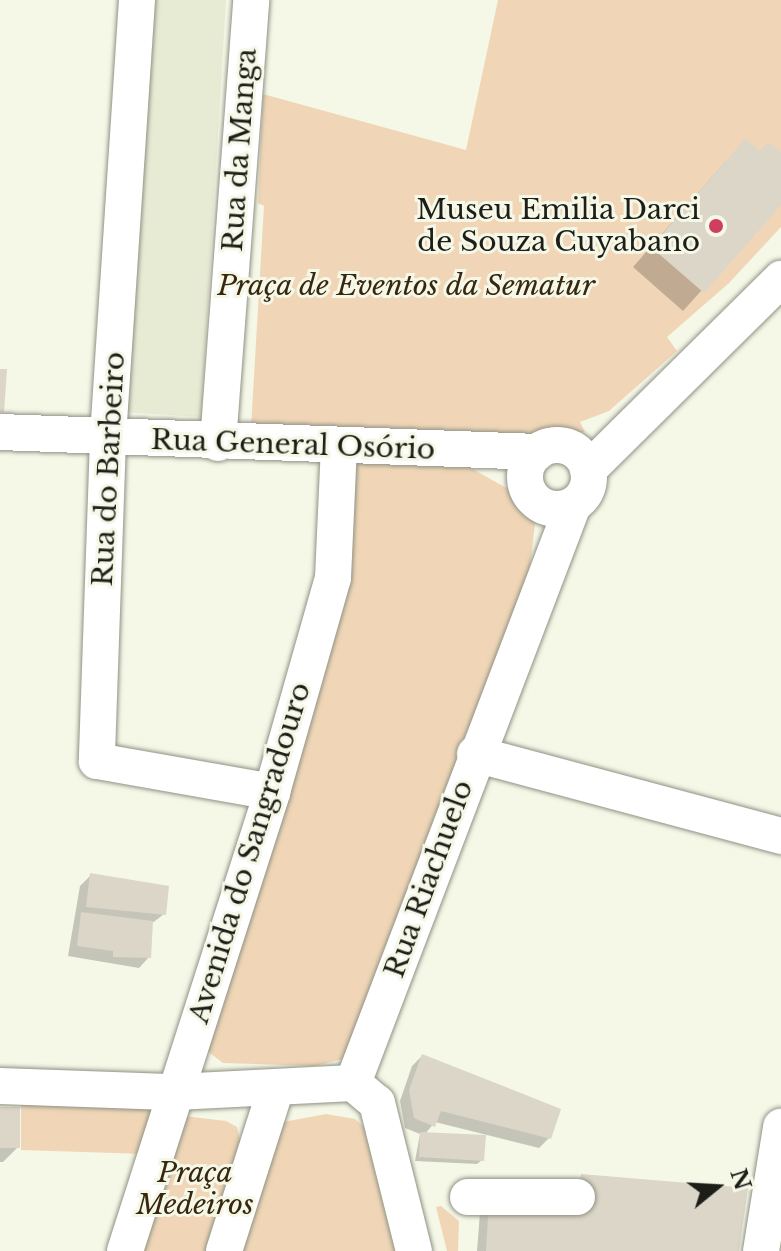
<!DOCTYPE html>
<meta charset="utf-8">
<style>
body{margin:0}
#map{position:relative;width:781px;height:1251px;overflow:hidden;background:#f5f7e7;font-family:"Libre Baskerville",serif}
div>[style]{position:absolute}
.built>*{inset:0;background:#e8ebd4}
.green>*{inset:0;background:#f0d6b7}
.shadow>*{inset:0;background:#0003}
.building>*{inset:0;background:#dbd6c7}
.roads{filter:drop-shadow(0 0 2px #909284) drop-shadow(0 0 2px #909284)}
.minor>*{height:36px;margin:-18px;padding:0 18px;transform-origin:18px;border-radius:18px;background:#fff}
.minor>.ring{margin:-18px;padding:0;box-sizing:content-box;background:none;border:36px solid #fff;border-radius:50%}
.dots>*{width:22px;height:22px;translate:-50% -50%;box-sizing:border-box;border:4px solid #f5f7e7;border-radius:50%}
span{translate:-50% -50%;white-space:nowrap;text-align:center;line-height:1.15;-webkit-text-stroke:6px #f5f7e7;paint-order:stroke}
.street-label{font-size:28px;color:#1d1e18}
.poi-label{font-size:28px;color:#1d1e18}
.right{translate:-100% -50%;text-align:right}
.park-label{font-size:28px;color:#38270f;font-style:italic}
.north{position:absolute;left:677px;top:1147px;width:80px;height:80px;-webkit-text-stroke:6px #f5f7e7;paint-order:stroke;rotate:72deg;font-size:22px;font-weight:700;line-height:32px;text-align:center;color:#1d1e18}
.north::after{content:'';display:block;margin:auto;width:28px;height:36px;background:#1d1e18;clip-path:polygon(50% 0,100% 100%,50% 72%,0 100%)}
</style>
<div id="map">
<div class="built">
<i style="clip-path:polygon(150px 0,226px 0,201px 417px,123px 412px)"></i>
</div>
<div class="green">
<i style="clip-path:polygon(498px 0,781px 0,781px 227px,729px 283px,667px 337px,677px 351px,609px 411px,580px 422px,585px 432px,552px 437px,251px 427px,264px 206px,258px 203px,263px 94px,466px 150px)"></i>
<i style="clip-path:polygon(356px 459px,469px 467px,512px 491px,528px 506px,535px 524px,528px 583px,343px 1059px,315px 1066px,223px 1063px,201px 1046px)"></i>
<i style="clip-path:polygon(21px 1097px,147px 1103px,157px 1115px,145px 1154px,21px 1150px)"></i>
<i style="clip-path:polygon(326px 1114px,355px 1119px,365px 1128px,398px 1251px,237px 1251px,283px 1122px)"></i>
<i style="clip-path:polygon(184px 1116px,226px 1121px,237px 1127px,241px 1144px,216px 1251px,136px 1251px)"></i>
<i style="clip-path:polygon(441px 1206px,459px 1221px,458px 1251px,447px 1251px,436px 1207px)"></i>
</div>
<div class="shadow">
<i style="clip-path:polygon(759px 154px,781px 156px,781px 202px,683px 311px,633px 267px,726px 161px)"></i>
<i style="clip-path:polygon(91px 875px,164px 914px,151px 924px,149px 957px,139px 968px,68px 956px,80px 886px)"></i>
<i style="clip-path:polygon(422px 1056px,549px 1138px,539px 1148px,435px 1122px,425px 1134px,482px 1160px,477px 1164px,415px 1161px,420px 1134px,405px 1128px,400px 1101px,412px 1066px)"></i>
<i style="clip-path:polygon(0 1109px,18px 1147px,3px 1162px,0 1162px)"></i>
<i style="clip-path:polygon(582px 1176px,737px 1251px,477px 1251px,480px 1212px,562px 1196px)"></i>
</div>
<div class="building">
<i style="clip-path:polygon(745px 139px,760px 151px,768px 142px,781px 153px,781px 205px,704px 293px,651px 247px)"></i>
<i style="clip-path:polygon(0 369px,7px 369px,4px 412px,0 412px)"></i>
<i style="clip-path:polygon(90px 873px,169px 886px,166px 915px,86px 907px)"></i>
<i style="clip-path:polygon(81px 912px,153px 921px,151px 958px,113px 957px,113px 951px,77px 946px)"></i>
<i style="clip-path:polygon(422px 1054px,561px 1109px,551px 1139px,441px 1111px,435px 1127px,414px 1118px,409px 1090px)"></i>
<i style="clip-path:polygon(0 1107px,20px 1107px,20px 1148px,0 1148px)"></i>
<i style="clip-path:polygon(420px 1132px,486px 1135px,484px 1161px,419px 1157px)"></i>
<i style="clip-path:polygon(581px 1174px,748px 1188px,739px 1251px,486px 1251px,489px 1200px,578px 1208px)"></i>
</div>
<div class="roads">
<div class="minor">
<i style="left:137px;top:0;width:440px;rotate:93.8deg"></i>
<i style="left:108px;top:439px;width:322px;rotate:92deg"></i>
<i style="left:97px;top:761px;width:178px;rotate:10deg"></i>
<i style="left:0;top:432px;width:538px;rotate:2.13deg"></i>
<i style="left:218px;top:443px;width:444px;rotate:-85.7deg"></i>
<i class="ring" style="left:525px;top:445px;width:28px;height:28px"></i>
<i style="left:588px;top:470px;width:272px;rotate:-44.7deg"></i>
<i style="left:475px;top:754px;width:317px;rotate:15deg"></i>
<i style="left:353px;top:1083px;width:618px;rotate:-69.16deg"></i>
<i style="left:353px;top:1083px;width:31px;rotate:40deg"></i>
<i style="left:377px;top:1103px;width:153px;rotate:76deg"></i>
<i style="left:0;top:1086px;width:176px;rotate:2deg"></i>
<i style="left:176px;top:1092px;width:177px;rotate:-2.9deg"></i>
<i style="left:468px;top:1197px;width:109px"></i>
<i style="left:125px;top:1251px;width:482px;rotate:-72.2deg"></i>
<i style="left:272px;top:792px;width:223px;rotate:-74.1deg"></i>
<i style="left:333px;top:578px;width:130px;rotate:-87.4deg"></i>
<i style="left:224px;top:1251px;width:171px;rotate:-72.3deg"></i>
<i style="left:761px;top:1251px;width:126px;rotate:-80.8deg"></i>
</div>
</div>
<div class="dots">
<i style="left:716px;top:226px;background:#cd3e61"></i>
</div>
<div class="street-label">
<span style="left:240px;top:150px;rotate:-86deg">Rua da Manga</span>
<span style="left:293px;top:445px;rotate:2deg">Rua General Osório</span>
<span style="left:109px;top:469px;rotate:-87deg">Rua do Barbeiro</span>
<span style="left:250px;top:853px;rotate:-73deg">Avenida do Sangradouro</span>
<span style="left:429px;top:879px;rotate:-70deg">Rua Riachuelo</span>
</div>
<div class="poi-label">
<span class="right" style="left:700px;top:226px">Museu Emilia Darci<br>de Souza Cuyabano</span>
</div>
<div class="park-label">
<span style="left:406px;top:286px">Praça de Eventos da Sematur</span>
<span style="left:195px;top:1189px">Praça<br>Medeiros</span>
</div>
<div class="north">N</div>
</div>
